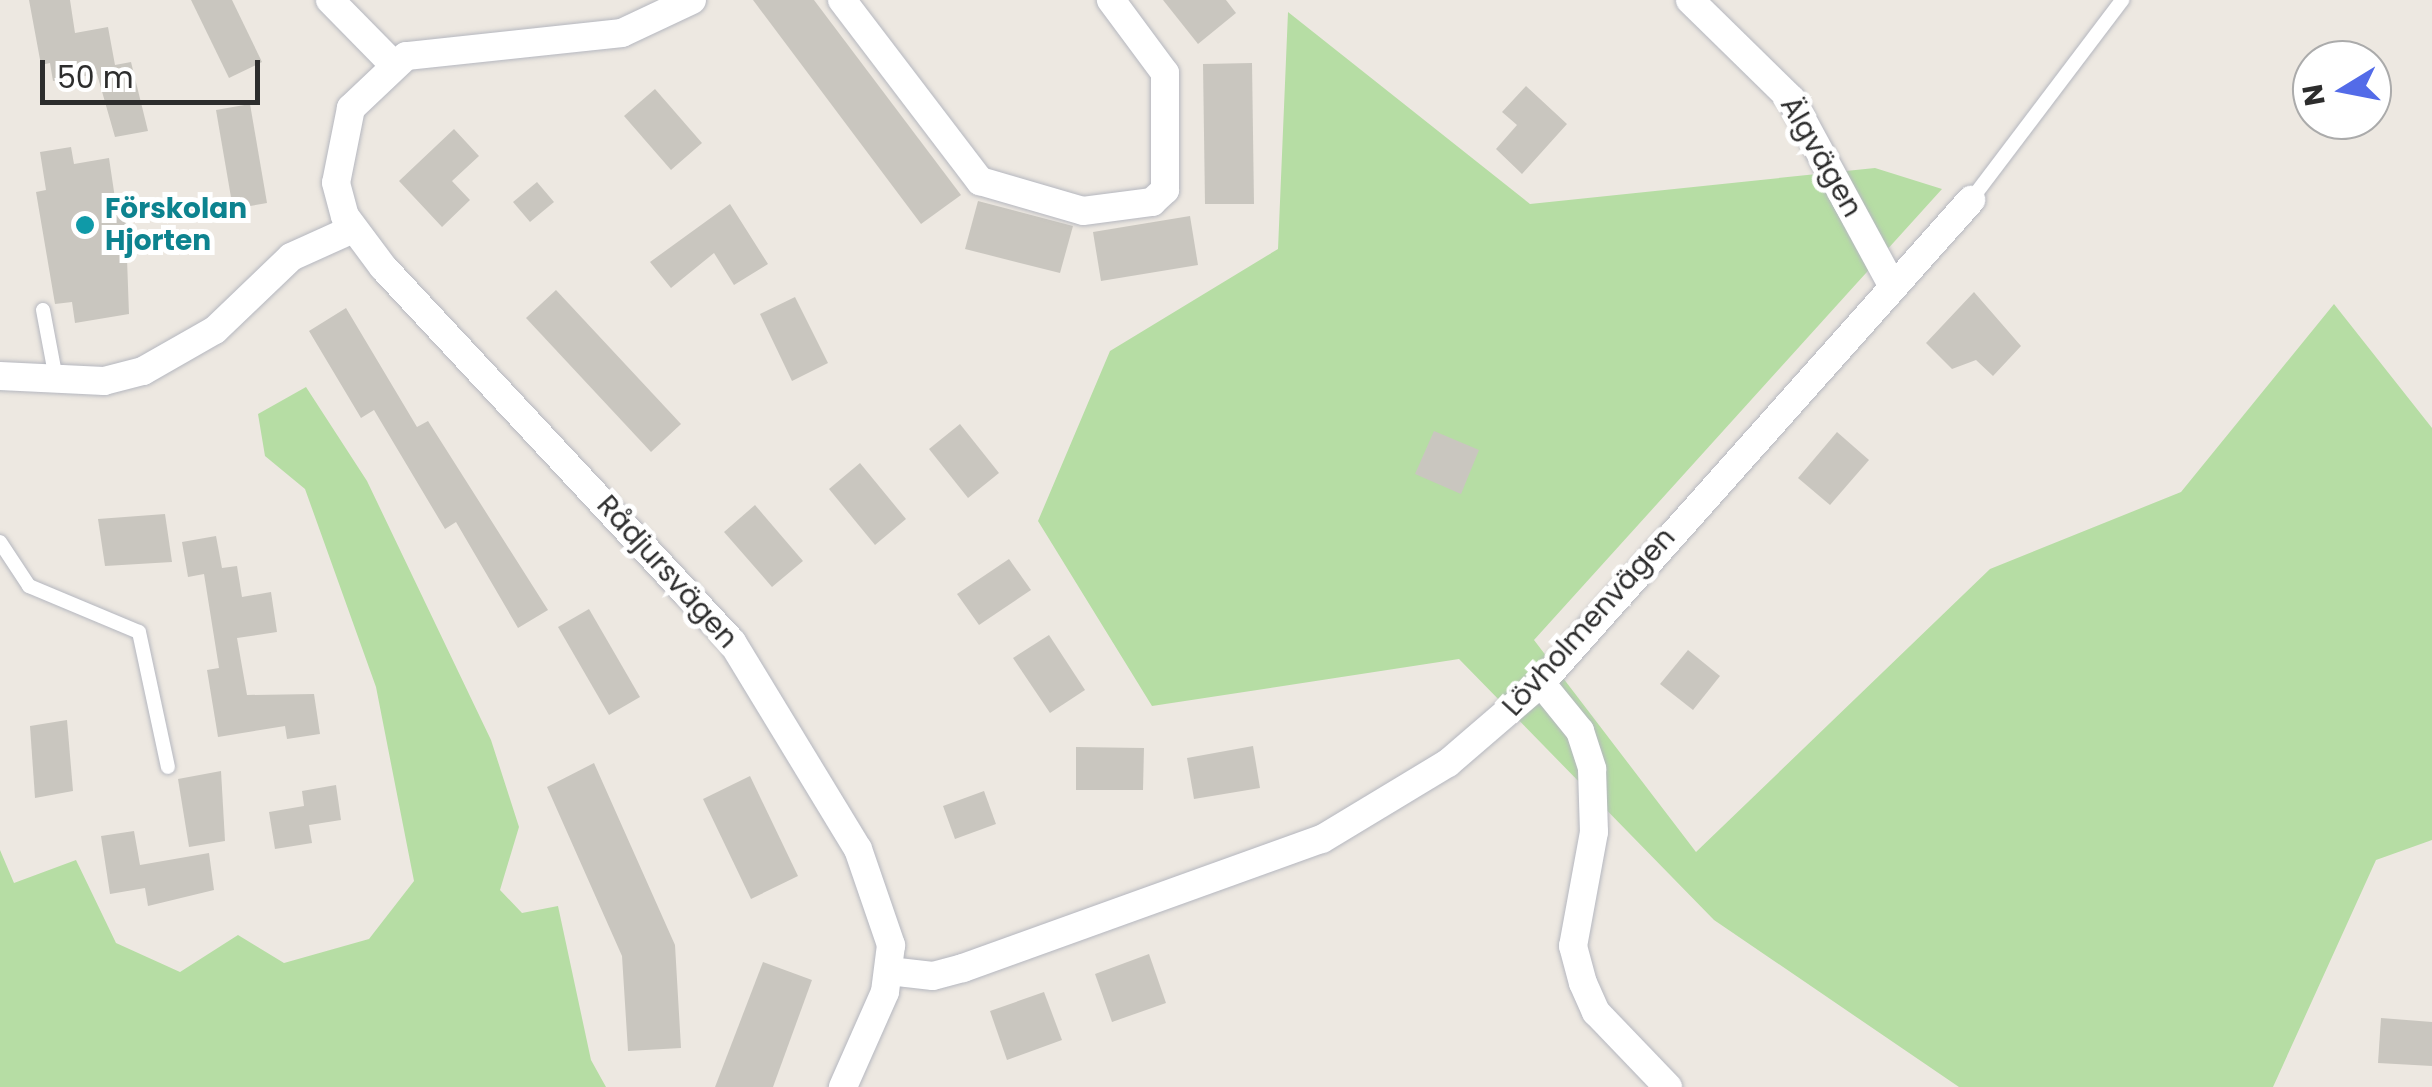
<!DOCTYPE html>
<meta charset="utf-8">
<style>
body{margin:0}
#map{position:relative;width:2432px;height:1087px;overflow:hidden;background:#ede8e1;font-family:Poppins,sans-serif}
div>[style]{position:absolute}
.green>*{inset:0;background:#b6dda4}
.building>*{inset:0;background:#c9c6bf}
.roads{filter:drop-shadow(0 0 2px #b5b7bf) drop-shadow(0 0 2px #b5b7bf)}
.lane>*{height:14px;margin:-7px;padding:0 7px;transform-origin:7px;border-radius:7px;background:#fff}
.street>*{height:28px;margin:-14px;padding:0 14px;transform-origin:14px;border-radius:14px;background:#fff}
.dots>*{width:28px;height:28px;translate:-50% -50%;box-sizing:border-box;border:5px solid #fff;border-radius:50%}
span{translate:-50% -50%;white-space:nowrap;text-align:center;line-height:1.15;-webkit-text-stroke:10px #fff;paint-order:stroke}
.street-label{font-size:28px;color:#2d2d2d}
.culture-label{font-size:28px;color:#0d838f;font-weight:700}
.left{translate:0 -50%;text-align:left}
.north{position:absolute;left:2292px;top:40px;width:100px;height:100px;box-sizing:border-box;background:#fff;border:2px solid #ababab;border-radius:50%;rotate:260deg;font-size:28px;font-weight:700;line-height:40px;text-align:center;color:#2d2d2d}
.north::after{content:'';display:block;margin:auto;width:35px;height:45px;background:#536be8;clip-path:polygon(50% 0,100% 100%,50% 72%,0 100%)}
.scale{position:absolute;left:40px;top:60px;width:220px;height:45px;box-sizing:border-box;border:5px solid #2d2d2d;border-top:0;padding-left:12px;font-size:30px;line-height:35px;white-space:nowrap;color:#2d2d2d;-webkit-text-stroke:8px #fff;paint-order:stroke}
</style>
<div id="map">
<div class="green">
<i style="clip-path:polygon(1288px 12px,1530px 204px,1875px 168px,1942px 189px,1534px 640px,1696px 852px,1990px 569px,2181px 492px,2334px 304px,2432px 428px,2432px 840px,2376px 860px,2273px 1087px,1959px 1087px,1714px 920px,1459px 659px,1152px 706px,1038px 521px,1110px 351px,1278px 249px)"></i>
<i style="clip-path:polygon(306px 387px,367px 481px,491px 740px,519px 827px,500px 890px,522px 913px,558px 906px,591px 1060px,606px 1087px,0 1087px,0 850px,14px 883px,76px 860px,116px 943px,180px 972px,238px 935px,284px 963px,369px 939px,414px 881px,376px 687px,305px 489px,265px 456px,258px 414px)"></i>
</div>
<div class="building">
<i style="clip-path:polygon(29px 0,70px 0,75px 33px,108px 27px,115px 65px,131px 62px,148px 131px,115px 137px,97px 74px,53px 81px,50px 63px,41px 65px)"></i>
<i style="clip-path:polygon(191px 0,232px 0,262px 62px,229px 78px)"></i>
<i style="clip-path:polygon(753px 0,814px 0,961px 195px,921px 224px)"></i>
<i style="clip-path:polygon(1163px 0,1226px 0,1236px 13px,1198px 44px)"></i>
<i style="clip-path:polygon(1252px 63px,1254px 204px,1205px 204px,1203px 64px)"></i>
<i style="clip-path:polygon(1526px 86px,1567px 124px,1522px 174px,1496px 149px,1517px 125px,1502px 112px)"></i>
<i style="clip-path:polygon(655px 89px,702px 143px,671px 170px,624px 116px)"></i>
<i style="clip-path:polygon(250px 104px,267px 203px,233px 209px,216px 110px)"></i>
<i style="clip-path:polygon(454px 129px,479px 156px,452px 181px,470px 200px,442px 227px,399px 181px)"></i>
<i style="clip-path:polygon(71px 147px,74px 164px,109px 158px,116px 205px,125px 203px,129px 314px,75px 323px,72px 302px,55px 304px,36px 192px,46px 190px,40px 152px)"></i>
<i style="clip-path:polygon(537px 182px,554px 202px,530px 222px,513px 202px)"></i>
<i style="clip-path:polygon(978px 201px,1073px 226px,1060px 273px,965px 249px)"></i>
<i style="clip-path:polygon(730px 204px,768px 264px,734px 285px,714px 253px,671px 288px,650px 262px)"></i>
<i style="clip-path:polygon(1190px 216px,1198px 265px,1101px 281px,1093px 232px)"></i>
<i style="clip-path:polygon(556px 290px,681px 424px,651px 452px,526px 318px)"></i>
<i style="clip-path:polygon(1974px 292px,2021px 346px,1993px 376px,1976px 360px,1952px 369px,1926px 343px)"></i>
<i style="clip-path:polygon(795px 297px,828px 363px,792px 381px,760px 314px)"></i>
<i style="clip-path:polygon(346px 308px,417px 427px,428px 421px,548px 610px,518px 628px,456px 522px,445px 529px,374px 410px,361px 418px,309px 331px)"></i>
<i style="clip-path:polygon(960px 424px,999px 473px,968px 498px,929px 449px)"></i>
<i style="clip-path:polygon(1434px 431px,1479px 450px,1461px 494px,1415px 474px)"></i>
<i style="clip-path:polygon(1837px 432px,1869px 460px,1830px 505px,1798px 478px)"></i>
<i style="clip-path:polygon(860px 463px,906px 519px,875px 545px,829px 489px)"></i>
<i style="clip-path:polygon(755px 505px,803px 561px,772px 587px,724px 532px)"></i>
<i style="clip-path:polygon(165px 514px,172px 562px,105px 566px,98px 519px)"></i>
<i style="clip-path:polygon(216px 536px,222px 568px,237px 566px,242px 597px,271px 592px,277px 632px,237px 638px,247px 695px,314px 694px,320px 734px,287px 739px,285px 726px,218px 737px,207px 670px,219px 668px,204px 574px,188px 577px,182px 542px)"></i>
<i style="clip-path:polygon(1009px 559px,1031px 590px,979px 625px,957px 594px)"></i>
<i style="clip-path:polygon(589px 609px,640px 697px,609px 715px,558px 627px)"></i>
<i style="clip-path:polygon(1049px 635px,1085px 690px,1050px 713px,1013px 658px)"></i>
<i style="clip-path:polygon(1688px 650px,1720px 676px,1693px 710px,1660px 684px)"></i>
<i style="clip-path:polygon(67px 720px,73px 791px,35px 798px,30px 726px)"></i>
<i style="clip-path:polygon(1253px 746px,1260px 788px,1194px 799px,1187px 758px)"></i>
<i style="clip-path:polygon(1076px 747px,1144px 748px,1143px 790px,1076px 790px)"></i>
<i style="clip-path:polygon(594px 763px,675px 945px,681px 1048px,628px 1051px,622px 956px,547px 787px)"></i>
<i style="clip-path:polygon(221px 771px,225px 841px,189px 847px,178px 779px)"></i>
<i style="clip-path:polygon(750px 776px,798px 876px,751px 899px,703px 799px)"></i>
<i style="clip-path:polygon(336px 785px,341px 820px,309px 825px,312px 843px,275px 849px,269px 812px,304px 806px,302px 791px)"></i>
<i style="clip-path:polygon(984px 791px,996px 824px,955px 839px,943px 806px)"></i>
<i style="clip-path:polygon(134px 831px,140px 865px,209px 853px,214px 890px,148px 906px,145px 888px,110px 894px,101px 836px)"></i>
<i style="clip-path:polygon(1149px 954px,1166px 1003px,1112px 1022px,1095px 974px)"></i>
<i style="clip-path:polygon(763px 962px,812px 980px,773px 1087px,715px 1087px)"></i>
<i style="clip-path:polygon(1044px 992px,1062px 1040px,1007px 1060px,990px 1011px)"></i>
<i style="clip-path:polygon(2381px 1018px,2432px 1022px,2432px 1066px,2378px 1063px)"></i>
</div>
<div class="roads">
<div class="lane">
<i style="left:1971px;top:200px;width:251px;rotate:-52.9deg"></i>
<i style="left:43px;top:310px;width:70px;rotate:79.3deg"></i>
<i style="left:0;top:542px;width:53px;rotate:56.6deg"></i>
<i style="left:29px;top:586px;width:119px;rotate:22.7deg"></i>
<i style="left:139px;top:632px;width:138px;rotate:77.9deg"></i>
</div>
<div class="street">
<i style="left:330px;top:0;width:90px;rotate:45.5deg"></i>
<i style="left:692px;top:0;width:77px;rotate:154.8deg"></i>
<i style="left:622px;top:33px;width:217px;rotate:173.9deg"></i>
<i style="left:406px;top:56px;width:76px;rotate:136.6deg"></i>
<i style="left:351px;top:108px;width:76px;rotate:101.3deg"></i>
<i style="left:336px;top:183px;width:34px;rotate:75deg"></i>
<i style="left:345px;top:216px;width:64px;rotate:53.3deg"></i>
<i style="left:383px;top:267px;width:512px;rotate:47.06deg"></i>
<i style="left:732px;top:642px;width:242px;rotate:58.7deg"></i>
<i style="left:858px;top:849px;width:102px;rotate:71deg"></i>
<i style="left:891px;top:945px;width:47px;rotate:97.3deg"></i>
<i style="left:885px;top:992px;width:104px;rotate:113.9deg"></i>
<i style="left:842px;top:0;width:228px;rotate:52.7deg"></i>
<i style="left:980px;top:181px;width:107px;rotate:16.2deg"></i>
<i style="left:1083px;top:211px;width:70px;rotate:-7.4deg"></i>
<i style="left:1152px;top:202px;width:18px;rotate:-43deg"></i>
<i style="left:1165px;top:190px;width:117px;rotate:-90deg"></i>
<i style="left:1165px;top:73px;width:91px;rotate:-126.5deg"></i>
<i style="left:1690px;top:0;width:141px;rotate:44.4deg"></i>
<i style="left:1791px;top:99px;width:212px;rotate:61.5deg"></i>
<i style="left:0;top:376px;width:104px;rotate:2.8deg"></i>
<i style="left:104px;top:381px;width:40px;rotate:-14.4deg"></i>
<i style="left:143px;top:371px;width:83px;rotate:-29.7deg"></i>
<i style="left:215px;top:330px;width:105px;rotate:-43.8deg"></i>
<i style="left:291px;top:257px;width:68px;rotate:-24.3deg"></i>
<i style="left:1541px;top:683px;width:62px;rotate:50.9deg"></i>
<i style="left:1580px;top:731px;width:40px;rotate:72deg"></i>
<i style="left:1592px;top:769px;width:63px;rotate:88.2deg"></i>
<i style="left:1594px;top:832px;width:116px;rotate:100.4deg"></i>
<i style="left:1573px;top:946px;width:38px;rotate:75deg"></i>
<i style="left:1583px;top:983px;width:32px;rotate:66deg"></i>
<i style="left:1596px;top:1012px;width:104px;rotate:46.2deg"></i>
<i style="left:889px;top:971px;width:44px;rotate:6.5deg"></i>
<i style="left:933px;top:976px;width:31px;rotate:-15deg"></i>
<i style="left:963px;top:968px;width:381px;rotate:-19.8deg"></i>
<i style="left:1322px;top:839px;width:147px;rotate:-31.1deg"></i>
<i style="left:1448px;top:763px;width:123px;rotate:-40.7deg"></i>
<i style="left:1541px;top:683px;width:647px;rotate:-48.32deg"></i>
</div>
</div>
<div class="dots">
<i style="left:85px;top:225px;background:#0f9aa8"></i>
</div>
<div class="street-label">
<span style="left:1821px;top:157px;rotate:60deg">Älgvägen</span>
<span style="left:667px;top:572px;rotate:48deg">Rådjursvägen</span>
<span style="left:1589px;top:622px;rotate:-48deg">Lövholmenvägen</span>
</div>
<div class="culture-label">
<span class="left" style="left:105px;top:225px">Förskolan<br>Hjorten</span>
</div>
<div class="north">N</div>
<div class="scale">50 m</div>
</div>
